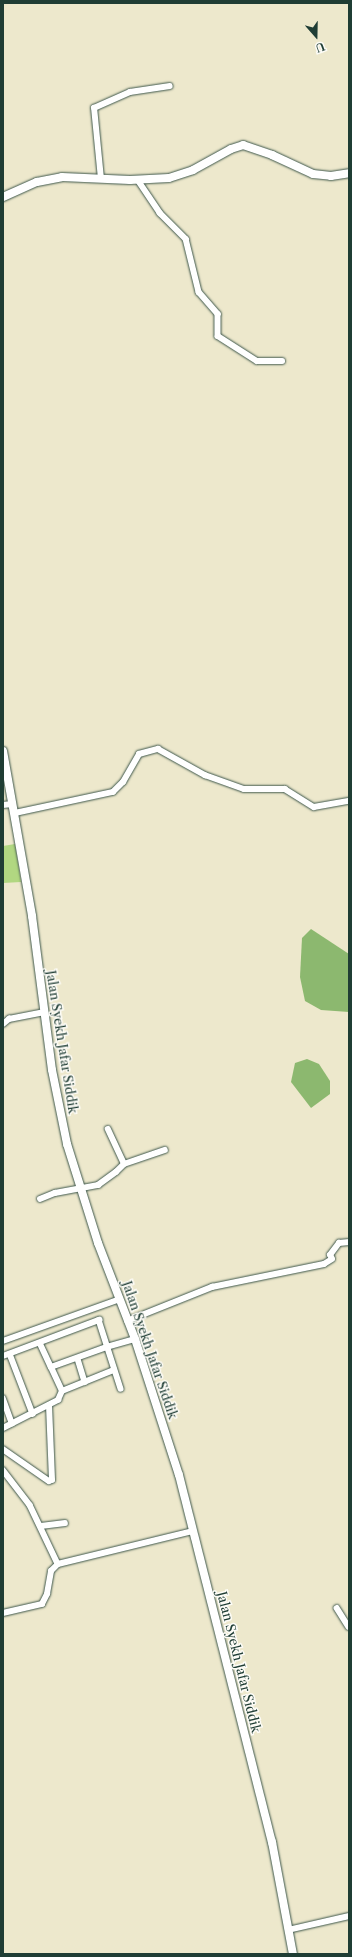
<!DOCTYPE html>
<style>
body{margin:0}
#map{position:relative;width:352px;height:1957px;overflow:hidden;background:#ede8cc;font-family:"Libre Caslon Text",serif}
div>[style]{position:absolute}
.green>*{inset:0;background:#b1d781}
.forest>*{inset:0;background:#8cb86f}
.roads{filter:drop-shadow(0 0 1px #3e574b) drop-shadow(0 0 1px #3e574b)}
.street>*{height:5.5px;margin:-2.75px;padding:0 2.75px;transform-origin:2.75px;border-radius:2.75px;background:#fff}
.secondary>*{height:8px;margin:-4px;padding:0 4px;transform-origin:4px;border-radius:4px;background:#fff}
span{translate:-50% -50%;white-space:nowrap;text-align:center;line-height:1.15;-webkit-text-stroke:3px #fdfcf7;paint-order:stroke}
.street-label{font-size:13px;color:#1f3d34}
.frame{position:absolute;inset:0;border:4px solid #1f3d34;pointer-events:none}
.north{position:absolute;left:296px;top:16px;width:40px;height:40px;-webkit-text-stroke:3px #fdfcf7;paint-order:stroke;rotate:160deg;font-size:11px;font-weight:700;line-height:16px;text-align:center;color:#1f3d34}
.north::after{content:'';display:block;margin:auto;width:14px;height:18px;background:#1f3d34;clip-path:polygon(50% 0,100% 100%,50% 72%,0 100%)}
</style>
<div id="map">
<div class="green">
<i style="clip-path:polygon(15px 844px,21px 882px,3px 883px,3px 846px)"></i>
</div>
<div class="forest">
<i style="clip-path:polygon(311px 929px,349px 954px,349px 1012px,321px 1010px,305px 1001px,300px 977px,302px 938px)"></i>
<i style="clip-path:polygon(307px 1059px,319px 1064px,330px 1081px,330px 1094px,311px 1108px,291px 1082px,295px 1063px)"></i>
</div>
<div class="roads">
<div class="street">
<i style="left:101px;top:179px;width:71px;rotate:-95.6deg"></i>
<i style="left:94px;top:108px;width:39px;rotate:-24deg"></i>
<i style="left:130px;top:92px;width:40px;rotate:-8.5deg"></i>
<i style="left:138px;top:180px;width:40px;rotate:56deg"></i>
<i style="left:160px;top:213px;width:37px;rotate:45deg"></i>
<i style="left:186px;top:239px;width:55px;rotate:76.2deg"></i>
<i style="left:199px;top:292px;width:29px;rotate:49deg"></i>
<i style="left:218px;top:314px;width:22px;rotate:90deg"></i>
<i style="left:218px;top:336px;width:46px;rotate:32.7deg"></i>
<i style="left:257px;top:361px;width:25px"></i>
<i style="left:3px;top:805px;width:9px;rotate:-6deg"></i>
<i style="left:15px;top:813px;width:100px;rotate:-12.1deg"></i>
<i style="left:113px;top:792px;width:14px;rotate:-45deg"></i>
<i style="left:123px;top:782px;width:32px;rotate:-60deg"></i>
<i style="left:139px;top:754px;width:20px;rotate:-15deg"></i>
<i style="left:158px;top:749px;width:54px;rotate:29deg"></i>
<i style="left:205px;top:775px;width:41px;rotate:19.7deg"></i>
<i style="left:244px;top:789px;width:41px"></i>
<i style="left:285px;top:789px;width:34px;rotate:32deg"></i>
<i style="left:314px;top:807px;width:36px;rotate:-10deg"></i>
<i style="left:3px;top:1024px;width:8px;rotate:-40deg"></i>
<i style="left:9px;top:1019px;width:36px;rotate:-11deg"></i>
<i style="left:124px;top:1164px;width:43px;rotate:-18.9deg"></i>
<i style="left:40px;top:1199px;width:16px;rotate:-22deg"></i>
<i style="left:55px;top:1193px;width:44px;rotate:-10.5deg"></i>
<i style="left:98px;top:1185px;width:22px;rotate:-36deg"></i>
<i style="left:116px;top:1172px;width:11px;rotate:-45deg"></i>
<i style="left:124px;top:1164px;width:38px;rotate:-115deg"></i>
<i style="left:127px;top:1321px;width:92px;rotate:-21.8deg"></i>
<i style="left:212px;top:1287px;width:114px;rotate:-11.6deg"></i>
<i style="left:324px;top:1264px;width:9px;rotate:-32deg"></i>
<i style="left:332px;top:1259px;width:4px;rotate:-117deg"></i>
<i style="left:330px;top:1255px;width:15px;rotate:-53deg"></i>
<i style="left:339px;top:1243px;width:10px;rotate:-6deg"></i>
<i style="left:3px;top:1341px;width:124px;rotate:-19.7deg"></i>
<i style="left:40px;top:1343px;width:26px;rotate:65deg"></i>
<i style="left:10px;top:1354px;width:64px;rotate:69deg"></i>
<i style="left:3px;top:1356px;width:103px;rotate:-20.6deg"></i>
<i style="left:99px;top:1320px;width:72px;rotate:72.3deg"></i>
<i style="left:78px;top:1359px;width:24px;rotate:73deg"></i>
<i style="left:62px;top:1391px;width:56px;rotate:-22deg"></i>
<i style="left:3px;top:1398px;width:27px;rotate:70deg"></i>
<i style="left:3px;top:1428px;width:62px;rotate:-27deg"></i>
<i style="left:58px;top:1400px;width:10px;rotate:-66deg"></i>
<i style="left:62px;top:1391px;width:26px;rotate:-115deg"></i>
<i style="left:51px;top:1367px;width:59px;rotate:-19.7deg"></i>
<i style="left:107px;top:1347px;width:29px;rotate:-16deg"></i>
<i style="left:3px;top:1449px;width:56px;rotate:34.8deg"></i>
<i style="left:49px;top:1481px;width:3px;rotate:-18deg"></i>
<i style="left:52px;top:1480px;width:74px;rotate:-92.3deg"></i>
<i style="left:3px;top:1470px;width:44px;rotate:52.4deg"></i>
<i style="left:30px;top:1505px;width:65px;rotate:64.6deg"></i>
<i style="left:41px;top:1526px;width:24px;rotate:-7deg"></i>
<i style="left:337px;top:1608px;width:22px;rotate:58deg"></i>
<i style="left:3px;top:1613px;width:40px;rotate:-13deg"></i>
<i style="left:42px;top:1604px;width:11px;rotate:-63deg"></i>
<i style="left:47px;top:1594px;width:23px;rotate:-80deg"></i>
<i style="left:51px;top:1571px;width:10px;rotate:-45deg"></i>
<i style="left:58px;top:1564px;width:139px;rotate:-13.7deg"></i>
<i style="left:288px;top:1930px;width:63px;rotate:-12.9deg"></i>
</div>
<div class="secondary">
<i style="left:3px;top:197px;width:37px;rotate:-24deg"></i>
<i style="left:37px;top:182px;width:25px;rotate:-11deg"></i>
<i style="left:62px;top:177px;width:68px;rotate:2.5deg"></i>
<i style="left:130px;top:180px;width:39px;rotate:-3deg"></i>
<i style="left:169px;top:178px;width:25px;rotate:-18deg"></i>
<i style="left:193px;top:170px;width:43px;rotate:-28.9deg"></i>
<i style="left:231px;top:149px;width:13px;rotate:-18deg"></i>
<i style="left:243px;top:145px;width:31px;rotate:19deg"></i>
<i style="left:272px;top:155px;width:45px;rotate:24.9deg"></i>
<i style="left:313px;top:174px;width:18px;rotate:6deg"></i>
<i style="left:331px;top:176px;width:18px;rotate:-9deg"></i>
<i style="left:3px;top:751px;width:168px;rotate:80deg"></i>
<i style="left:32px;top:916px;width:155px;rotate:82.6deg"></i>
<i style="left:52px;top:1070px;width:76px;rotate:78.5deg"></i>
<i style="left:67px;top:1144px;width:104px;rotate:72.6deg"></i>
<i style="left:98px;top:1243px;width:103px;rotate:68.9deg"></i>
<i style="left:135px;top:1339px;width:143px;rotate:72.1deg"></i>
<i style="left:179px;top:1475px;width:379px;rotate:75.8deg"></i>
<i style="left:272px;top:1842px;width:114px;rotate:79.4deg"></i>
</div>
</div>
<div class="street-label">
<span style="left:62px;top:1042px;rotate:81deg">Jalan Syekh Jafar Siddik</span>
<span style="left:150px;top:1350px;rotate:71deg">Jalan Syekh Jafar Siddik</span>
<span style="left:239px;top:1662px;rotate:76deg">Jalan Syekh Jafar Siddik</span>
</div>
<div class="frame"></div>
<div class="north">U</div>
</div>
